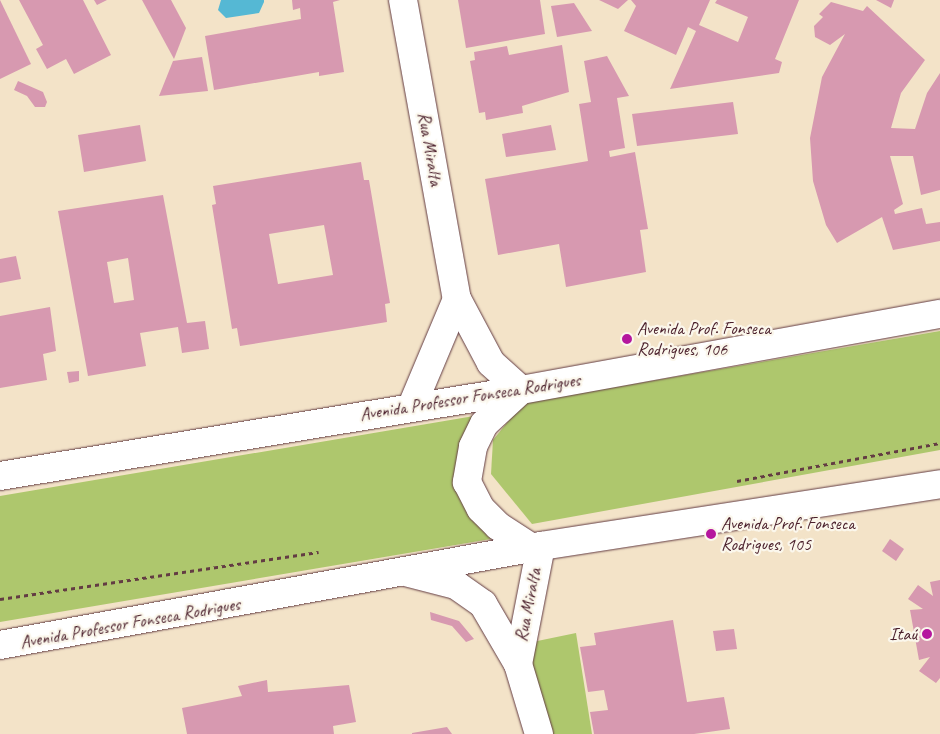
<!DOCTYPE html>
<meta charset="utf-8">
<style>
body{margin:0}
#map{position:relative;width:940px;height:734px;overflow:hidden;background:#f3e3c8;font-family:Caveat,sans-serif}
div>[style]{position:absolute}
.green>*{inset:0;background:#aec76d}
.water>*{inset:0;background:#55b8d4}
.building>*{inset:0;background:#d799b0}
.path>*{height:3px;margin-top:-1.5px;transform-origin:0;background:repeating-linear-gradient(90deg,#633c43 0 4px,transparent 0 8px)}
.roads{filter:drop-shadow(0 0 1px #633c43) drop-shadow(0 0 1px #633c43)}
.minor>*{height:28px;margin:-14px;padding:0 14px;transform-origin:14px;border-radius:14px;background:#fff}
.highway>*{height:28px;margin:-14px;padding:0 14px;transform-origin:14px;border-radius:14px;background:#fff}
.dots>*{width:14px;height:14px;translate:-50% -50%;box-sizing:border-box;border:2px solid #fbf7ec;border-radius:50%}
span{translate:-50% -50%;white-space:nowrap;text-align:center;line-height:1.15;-webkit-text-stroke:4.5px #fbf7ec;paint-order:stroke}
.street-label{font-size:18px;color:#4a1f2b}
.poi-label{font-size:18px;color:#4a1f2b}
.left{translate:0 -50%;text-align:left}
.right{translate:-100% -50%;text-align:right}
</style>
<div id="map">
<div class="green">
<i style="clip-path:polygon(940px 331px,940px 450px,532px 524px,491px 474px,493px 440px,523px 403px)"></i>
<i style="clip-path:polygon(474px 416px,470px 512px,491px 539px,0 622px,0 496px)"></i>
<i style="clip-path:polygon(576px 633px,592px 734px,552px 734px,518px 645px)"></i>
</div>
<div class="water">
<i style="clip-path:polygon(221px 0,264px 0,264px 2px,259px 13px,226px 18px,218px 10px)"></i>
</div>
<div class="building">
<i style="clip-path:polygon(0 0,31px 64px,0 79px)"></i>
<i style="clip-path:polygon(19px 0,83px 0,111px 55px,74px 74px,66px 59px,47px 69px,36px 49px,43px 45px)"></i>
<i style="clip-path:polygon(94px 0,107px 0,97px 5px)"></i>
<i style="clip-path:polygon(142px 0,171px 0,186px 28px,174px 59px)"></i>
<i style="clip-path:polygon(292px 0,340px 0,333px 2px,344px 72px,319px 76px,319px 72px,214px 90px,205px 36px,301px 19px,300px 8px,293px 10px)"></i>
<i style="clip-path:polygon(458px 0,540px 0,545px 34px,466px 48px)"></i>
<i style="clip-path:polygon(599px 0,628px 0,618px 9px)"></i>
<i style="clip-path:polygon(631px 0,710px 0,699px 25px,738px 42px,748px 17px,715px 3px,717px 0,799px 0,775px 59px,782px 62px,779px 73px,670px 89px,696px 31px,688px 27px,676px 55px,624px 31px,636px 6px)"></i>
<i style="clip-path:polygon(876px 0,894px 0,891px 8px)"></i>
<i style="clip-path:polygon(831px 2px,863px 11px,867px 6px,925px 60px,901px 93px,891px 128px,915px 129px,927px 93px,940px 73px,940px 190px,921px 195px,913px 156px,890px 156px,903px 204px,894px 210px,895px 214px,922px 208px,926px 224px,940px 222px,940px 241px,893px 250px,882px 217px,837px 243px,826px 225px,813px 181px,810px 138px,822px 77px,845px 34px,830px 45px,815px 37px,814px 26px,823px 17px,819px 14px)"></i>
<i style="clip-path:polygon(574px 3px,592px 31px,557px 37px,551px 6px)"></i>
<i style="clip-path:polygon(562px 45px,569px 92px,522px 106px,523px 113px,486px 120px,485px 112px,479px 113px,470px 61px,475px 60px,474px 52px,507px 46px,509px 55px)"></i>
<i style="clip-path:polygon(607px 56px,629px 96px,617px 98px,625px 148px,609px 151px,610px 157px,635px 152px,648px 229px,640px 230px,646px 272px,566px 287px,559px 244px,498px 255px,485px 179px,588px 161px,579px 104px,591px 102px,584px 61px)"></i>
<i style="clip-path:polygon(202px 57px,208px 91px,159px 96px,173px 61px)"></i>
<i style="clip-path:polygon(18px 81px,43px 92px,47px 102px,45px 107px,35px 107px,27px 96px,14px 90px)"></i>
<i style="clip-path:polygon(733px 102px,738px 134px,637px 146px,632px 114px)"></i>
<i style="clip-path:polygon(140px 125px,146px 161px,84px 172px,78px 135px)"></i>
<i style="clip-path:polygon(551px 125px,556px 150px,506px 157px,502px 134px)"></i>
<i style="clip-path:polygon(evenodd,361px 162px,364px 180px,369px 180px,390px 303px,385px 304px,387px 322px,240px 346px,237px 328px,232px 329px,212px 205px,216px 204px,213px 186px,361px 162px,324px 225px,333px 275px,278px 284px,269px 234px,324px 225px)"></i>
<i style="clip-path:polygon(evenodd,163px 195px,187px 323px,205px 321px,209px 349px,182px 353px,178px 327px,140px 333px,146px 366px,88px 376px,58px 211px,163px 195px,128px 258px,134px 300px,114px 303px,107px 262px,128px 258px)"></i>
<i style="clip-path:polygon(16px 256px,21px 279px,0 283px,0 259px)"></i>
<i style="clip-path:polygon(50px 307px,56px 351px,43px 354px,47px 380px,0 388px,0 316px)"></i>
<i style="clip-path:polygon(79px 371px,79px 381px,69px 383px,67px 372px)"></i>
<i style="clip-path:polygon(890px 539px,904px 549px,896px 561px,882px 551px)"></i>
<i style="clip-path:polygon(940px 580px,940px 678px,936px 683px,919px 671px,930px 657px,919px 660px,910px 610px,923px 609px,908px 599px,918px 585px,933px 596px,930px 582px)"></i>
<i style="clip-path:polygon(430px 612px,459px 621px,474px 639px,466px 642px,452px 626px,431px 620px)"></i>
<i style="clip-path:polygon(673px 620px,687px 702px,724px 697px,730px 729px,694px 734px,594px 734px,590px 712px,608px 710px,604px 690px,588px 692px,580px 647px,596px 645px,594px 633px)"></i>
<i style="clip-path:polygon(734px 629px,737px 649px,716px 651px,713px 631px)"></i>
<i style="clip-path:polygon(267px 680px,268px 692px,349px 685px,356px 722px,333px 726px,334px 734px,187px 734px,182px 708px,242px 696px,238px 686px)"></i>
<i style="clip-path:polygon(447px 727px,452px 734px,412px 734px,412px 733px)"></i>
</div>
<div class="path">
<i style="left:737px;top:481px;width:207px;rotate:-10.6deg"></i>
<i style="left:0;top:599px;width:322px;rotate:-8.4deg"></i>
</div>
<div class="roads">
<div class="minor">
<i style="left:403px;top:0;width:304px;rotate:79.8deg"></i>
<i style="left:457px;top:299px;width:72px;rotate:62deg"></i>
<i style="left:491px;top:363px;width:40px;rotate:42deg"></i>
<i style="left:412px;top:406px;width:116px;rotate:-67.2deg"></i>
<i style="left:409px;top:573px;width:49px;rotate:14.3deg"></i>
<i style="left:456px;top:585px;width:33px;rotate:35deg"></i>
<i style="left:483px;top:604px;width:69px;rotate:59.7deg"></i>
<i style="left:518px;top:664px;width:73px;rotate:73.3deg"></i>
<i style="left:518px;top:664px;width:120px;rotate:-79deg"></i>
</div>
<div class="highway">
<i style="left:521px;top:390px;width:50px;rotate:137.4deg"></i>
<i style="left:484px;top:424px;width:25px;rotate:116deg"></i>
<i style="left:473px;top:447px;width:36px;rotate:100deg"></i>
<i style="left:467px;top:482px;width:30px;rotate:63deg"></i>
<i style="left:481px;top:509px;width:24px;rotate:45deg"></i>
<i style="left:498px;top:526px;width:40px;rotate:32.9deg"></i>
<i style="left:0;top:476px;width:528px;rotate:-9.37deg"></i>
<i style="left:521px;top:390px;width:426px;rotate:-10.3deg"></i>
<i style="left:0;top:645px;width:550px;rotate:-10.37deg"></i>
<i style="left:541px;top:546px;width:404px;rotate:-8.8deg"></i>
</div>
</div>
<div class="dots">
<i style="left:627px;top:339px;background:#b5179e"></i>
<i style="left:711px;top:534px;background:#b5179e"></i>
<i style="left:927px;top:634px;background:#b5179e"></i>
</div>
<div class="street-label">
<span style="left:430px;top:149px;rotate:80deg">Rua Miralta</span>
<span style="left:470px;top:397px;rotate:-9deg">Avenida Professor Fonseca Rodrigues</span>
<span style="left:528px;top:605px;rotate:-79deg">Rua Miralta</span>
<span style="left:130px;top:623px;rotate:-10deg">Avenida Professor Fonseca Rodrigues</span>
</div>
<div class="poi-label">
<span class="left" style="left:637px;top:339px">Avenida Prof. Fonseca<br>Rodrigues, 106</span>
<span class="left" style="left:721px;top:534px">Avenida Prof. Fonseca<br>Rodrigues, 105</span>
<span class="right" style="left:917px;top:634px">Itaú</span>
</div>
</div>
